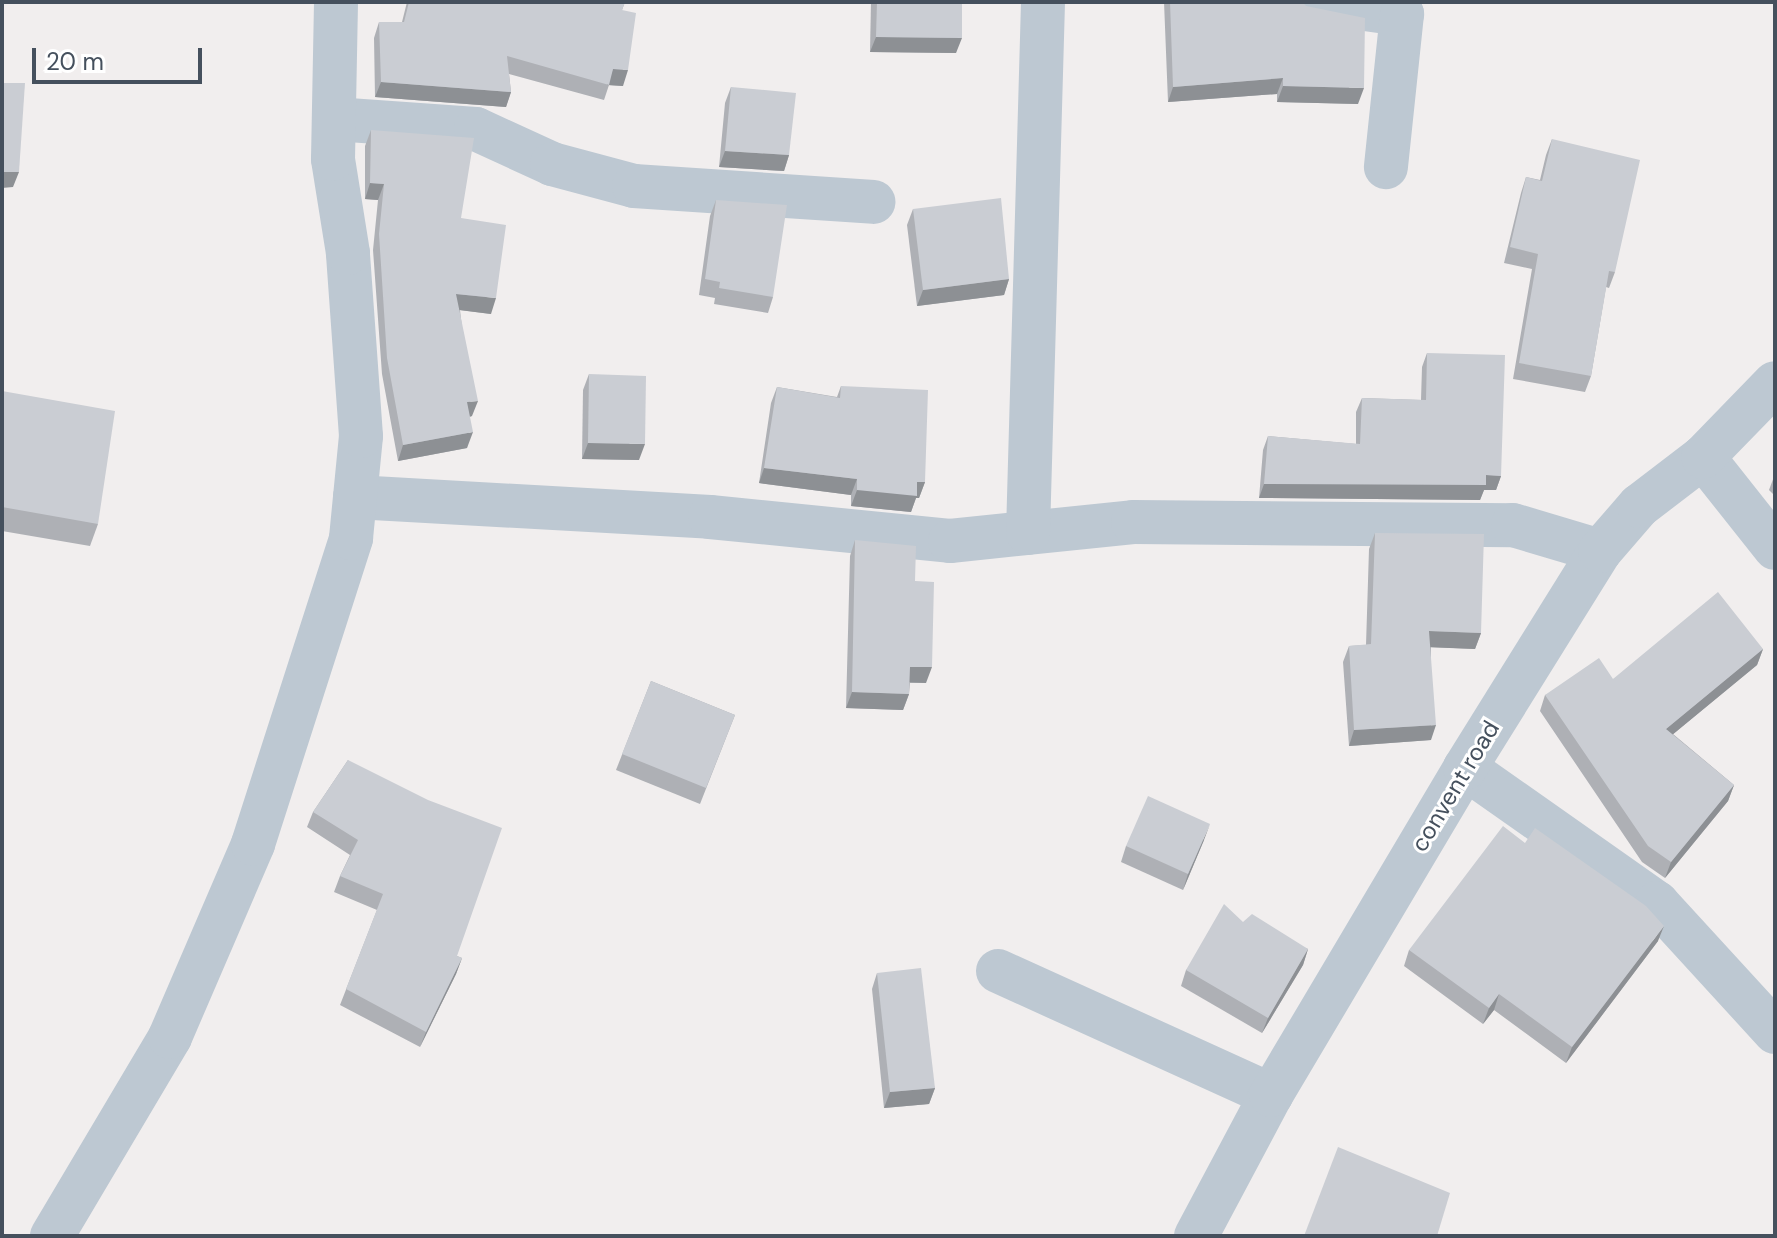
<!DOCTYPE html>
<style>
body{margin:0}
#map{position:relative;width:1777px;height:1238px;overflow:hidden;background:#f1eeee;font-family:"DM Sans",sans-serif}
div>[style]{position:absolute}
.minor>*{height:44px;margin:-22px;padding:0 22px;transform-origin:22px;border-radius:22px;background:#bdc8d2}
.wall>*{inset:0;background:#aeb0b5}
.shaded-wall>*{inset:0;background:#8d9094}
.building>*{inset:0;background:#cacdd3}
span{translate:-50% -50%;white-space:nowrap;text-align:center;line-height:1.15;-webkit-text-stroke:6px #fff;paint-order:stroke}
.street-label{font-size:24px;color:#45505d}
.frame{position:absolute;inset:0;border:4px solid #45505d;pointer-events:none}
.scale{position:absolute;left:32px;top:48px;width:170px;height:36px;box-sizing:border-box;border:4px solid #45505d;border-top:0;padding-left:10px;font-size:24px;line-height:28px;white-space:nowrap;color:#45505d;-webkit-text-stroke:6px #fff;paint-order:stroke}
</style>
<div id="map">
<div class="minor">
<i style="left:1315px;top:2px;width:88px;rotate:7.9deg"></i>
<i style="left:1402px;top:14px;width:154px;rotate:96deg"></i>
<i style="left:334px;top:119px;width:142px;rotate:4deg"></i>
<i style="left:476px;top:129px;width:84px;rotate:24.7deg"></i>
<i style="left:552px;top:164px;width:85px;rotate:15deg"></i>
<i style="left:634px;top:186px;width:240px;rotate:3.8deg"></i>
<i style="left:1703px;top:457px;width:116px;rotate:51.6deg"></i>
<i style="left:355px;top:497px;width:356px;rotate:3.2deg"></i>
<i style="left:710px;top:517px;width:241px;rotate:5.7deg"></i>
<i style="left:950px;top:541px;width:184px;rotate:-5.9deg"></i>
<i style="left:1133px;top:522px;width:380px;rotate:0.5deg"></i>
<i style="left:1513px;top:525px;width:91px;rotate:16.6deg"></i>
<i style="left:1028px;top:533px;width:531px;rotate:-88.38deg"></i>
<i style="left:1465px;top:768px;width:235px;rotate:35.1deg"></i>
<i style="left:1657px;top:903px;width:175px;rotate:47.5deg"></i>
<i style="left:998px;top:971px;width:300px;rotate:24.4deg"></i>
<i style="left:52px;top:1236px;width:231px;rotate:-59.3deg"></i>
<i style="left:170px;top:1037px;width:210px;rotate:-66.7deg"></i>
<i style="left:253px;top:844px;width:321px;rotate:-72.2deg"></i>
<i style="left:351px;top:538px;width:102px;rotate:-84.4deg"></i>
<i style="left:361px;top:436px;width:183px;rotate:-94.1deg"></i>
<i style="left:348px;top:253px;width:95px;rotate:-99.1deg"></i>
<i style="left:333px;top:159px;width:157px;rotate:-88.9deg"></i>
<i style="left:1196px;top:1236px;width:160px;rotate:-62deg"></i>
<i style="left:1271px;top:1095px;width:380px;rotate:-59.3deg"></i>
<i style="left:1465px;top:768px;width:256px;rotate:-58.1deg"></i>
<i style="left:1600px;top:551px;width:60px;rotate:-49.1deg"></i>
<i style="left:1639px;top:506px;width:81px;rotate:-37.4deg"></i>
<i style="left:1703px;top:457px;width:103px;rotate:-45.8deg"></i>
</div>
<div class="wall">
<i style="clip-path:polygon(407px 2px,625px 2px,622px 10px,623px 86px,609px 85px,604px 100px,509px 74px,511px 92px,506px 107px,375px 97px,374px 38px,379px 22px,402px 22px)"></i>
<i style="clip-path:polygon(871px 2px,962px 2px,956px 53px,870px 52px)"></i>
<i style="clip-path:polygon(1164px 2px,1303px 2px,1358px 104px,1277px 102px,1277px 94px,1168px 102px)"></i>
<i style="clip-path:polygon(731px 87px,789px 155px,784px 171px,719px 167px,725px 103px)"></i>
<i style="clip-path:polygon(371px 130px,461px 218px,491px 314px,460px 310px,472px 416px,470px 417px,467px 448px,398px 461px,382px 374px,373px 250px,378px 200px,365px 199px,365px 146px)"></i>
<i style="clip-path:polygon(1552px 139px,1615px 272px,1609px 288px,1606px 287px,1591px 376px,1585px 392px,1513px 379px,1532px 269px,1504px 263px,1521px 193px,1526px 177px,1540px 180px,1546px 155px)"></i>
<i style="clip-path:polygon(716px 200px,773px 297px,768px 313px,714px 304px,715px 298px,699px 295px,710px 216px)"></i>
<i style="clip-path:polygon(913px 209px,1009px 279px,1004px 295px,917px 306px,907px 225px)"></i>
<i style="clip-path:polygon(1427px 353px,1501px 476px,1496px 490px,1484px 490px,1480px 500px,1259px 498px,1263px 450px,1268px 436px,1356px 444px,1356px 412px,1362px 398px,1421px 400px,1422px 367px)"></i>
<i style="clip-path:polygon(589px 374px,639px 460px,582px 459px,583px 390px)"></i>
<i style="clip-path:polygon(841px 386px,925px 482px,919px 498px,916px 498px,911px 512px,851px 506px,851px 495px,759px 483px,771px 403px,777px 387px,837px 397px)"></i>
<i style="clip-path:polygon(2px 391px,98px 524px,90px 546px,2px 531px)"></i>
<i style="clip-path:polygon(1775px 474px,1775px 496px,1769px 490px)"></i>
<i style="clip-path:polygon(1375px 533px,1481px 633px,1475px 649px,1431px 647px,1431px 740px,1349px 746px,1343px 662px,1349px 646px,1366px 645px,1369px 549px)"></i>
<i style="clip-path:polygon(855px 540px,915px 581px,926px 683px,910px 683px,909px 694px,903px 710px,846px 708px,850px 556px)"></i>
<i style="clip-path:polygon(1763px 649px,1757px 665px,1673px 734px,1734px 785px,1728px 801px,1665px 878px,1642px 862px,1540px 711px,1545px 695px,1613px 679px)"></i>
<i style="clip-path:polygon(651px 681px,735px 715px,700px 804px,616px 770px)"></i>
<i style="clip-path:polygon(348px 760px,457px 956px,462px 958px,456px 974px,420px 1047px,340px 1005px,377px 910px,334px 892px,340px 876px,350px 855px,307px 827px,313px 812px)"></i>
<i style="clip-path:polygon(1204px 840px,1183px 890px,1121px 862px,1126px 846px)"></i>
<i style="clip-path:polygon(1243px 922px,1308px 949px,1303px 965px,1262px 1033px,1181px 986px,1186px 970px)"></i>
<i style="clip-path:polygon(1658px 941px,1566px 1063px,1494px 1010px,1483px 1024px,1404px 966px,1409px 950px)"></i>
<i style="clip-path:polygon(877px 973px,935px 1088px,929px 1104px,884px 1108px,872px 989px)"></i>
</div>
<div class="shaded-wall">
<i style="clip-path:polygon(876px 37px,962px 38px,956px 53px,870px 52px)"></i>
<i style="clip-path:polygon(613px 69px,628px 70px,623px 86px,607px 85px)"></i>
<i style="clip-path:polygon(1283px 78px,1277px 94px,1168px 102px,1173px 87px)"></i>
<i style="clip-path:polygon(381px 82px,511px 92px,506px 107px,375px 97px)"></i>
<i style="clip-path:polygon(1283px 86px,1364px 88px,1358px 104px,1277px 102px)"></i>
<i style="clip-path:polygon(725px 151px,789px 155px,784px 171px,719px 167px)"></i>
<i style="clip-path:polygon(2px 172px,19px 172px,13px 187px,2px 188px)"></i>
<i style="clip-path:polygon(370px 183px,384px 184px,378px 200px,365px 199px)"></i>
<i style="clip-path:polygon(1009px 279px,1004px 295px,917px 306px,923px 290px)"></i>
<i style="clip-path:polygon(456px 294px,496px 298px,491px 314px,451px 309px)"></i>
<i style="clip-path:polygon(478px 401px,472px 416px,462px 418px,467px 402px)"></i>
<i style="clip-path:polygon(473px 432px,467px 448px,398px 461px,403px 445px)"></i>
<i style="clip-path:polygon(588px 443px,645px 444px,639px 460px,582px 459px)"></i>
<i style="clip-path:polygon(764px 468px,857px 479px,851px 495px,759px 483px)"></i>
<i style="clip-path:polygon(1486px 475px,1501px 476px,1496px 490px,1484px 490px,1480px 500px,1259px 498px,1264px 484px)"></i>
<i style="clip-path:polygon(917px 482px,925px 482px,919px 498px,916px 498px,911px 512px,851px 506px,857px 490px)"></i>
<i style="clip-path:polygon(1429px 631px,1481px 633px,1475px 649px,1424px 647px)"></i>
<i style="clip-path:polygon(1763px 649px,1757px 665px,1660px 745px,1666px 729px)"></i>
<i style="clip-path:polygon(910px 667px,932px 667px,926px 683px,904px 682px)"></i>
<i style="clip-path:polygon(852px 692px,909px 694px,903px 710px,846px 708px)"></i>
<i style="clip-path:polygon(1436px 725px,1431px 740px,1349px 746px,1354px 730px)"></i>
<i style="clip-path:polygon(1734px 785px,1728px 801px,1665px 878px,1671px 862px)"></i>
<i style="clip-path:polygon(1210px 824px,1204px 840px,1183px 890px,1188px 874px)"></i>
<i style="clip-path:polygon(1664px 926px,1658px 941px,1566px 1063px,1572px 1047px)"></i>
<i style="clip-path:polygon(1308px 949px,1303px 965px,1262px 1033px,1268px 1018px)"></i>
<i style="clip-path:polygon(462px 958px,456px 974px,420px 1047px,426px 1032px)"></i>
<i style="clip-path:polygon(1499px 994px,1494px 1010px,1483px 1024px,1489px 1008px)"></i>
<i style="clip-path:polygon(935px 1088px,929px 1104px,884px 1108px,890px 1092px)"></i>
</div>
<div class="building">
<i style="clip-path:polygon(409px 2px,625px 2px,622px 10px,636px 13px,628px 70px,613px 69px,609px 85px,507px 56px,511px 92px,381px 82px,379px 22px,404px 22px)"></i>
<i style="clip-path:polygon(877px 2px,962px 2px,962px 38px,876px 37px)"></i>
<i style="clip-path:polygon(1170px 2px,1303px 2px,1306px 6px,1365px 18px,1364px 88px,1283px 86px,1283px 78px,1173px 87px)"></i>
<i style="clip-path:polygon(2px 83px,25px 83px,19px 172px,2px 172px)"></i>
<i style="clip-path:polygon(731px 87px,796px 93px,789px 155px,725px 151px)"></i>
<i style="clip-path:polygon(371px 130px,474px 138px,461px 218px,506px 225px,496px 298px,456px 294px,478px 401px,467px 402px,473px 432px,403px 445px,387px 358px,379px 234px,384px 184px,370px 183px)"></i>
<i style="clip-path:polygon(1552px 139px,1640px 160px,1615px 272px,1609px 271px,1591px 376px,1519px 363px,1538px 254px,1510px 247px,1526px 177px,1542px 181px)"></i>
<i style="clip-path:polygon(1001px 198px,1009px 279px,923px 290px,913px 209px)"></i>
<i style="clip-path:polygon(716px 200px,787px 205px,773px 297px,719px 288px,720px 282px,705px 279px)"></i>
<i style="clip-path:polygon(1427px 353px,1505px 355px,1501px 476px,1486px 475px,1486px 485px,1264px 484px,1268px 436px,1360px 444px,1362px 398px,1426px 400px)"></i>
<i style="clip-path:polygon(589px 374px,646px 376px,645px 444px,588px 443px)"></i>
<i style="clip-path:polygon(841px 386px,928px 390px,925px 482px,917px 482px,917px 496px,857px 490px,857px 479px,764px 468px,777px 387px,840px 398px)"></i>
<i style="clip-path:polygon(2px 391px,115px 411px,98px 524px,2px 507px)"></i>
<i style="clip-path:polygon(1375px 533px,1484px 534px,1481px 633px,1429px 631px,1436px 725px,1354px 730px,1349px 646px,1371px 644px)"></i>
<i style="clip-path:polygon(855px 540px,916px 546px,915px 581px,934px 582px,932px 667px,910px 667px,909px 694px,852px 692px)"></i>
<i style="clip-path:polygon(1718px 592px,1763px 649px,1666px 729px,1734px 785px,1671px 862px,1648px 846px,1545px 695px,1599px 658px,1613px 679px)"></i>
<i style="clip-path:polygon(651px 681px,735px 715px,706px 788px,622px 754px)"></i>
<i style="clip-path:polygon(348px 760px,428px 800px,502px 828px,457px 956px,462px 958px,426px 1032px,346px 989px,383px 894px,340px 876px,358px 840px,313px 812px)"></i>
<i style="clip-path:polygon(1148px 796px,1210px 824px,1188px 874px,1126px 846px)"></i>
<i style="clip-path:polygon(1503px 826px,1525px 843px,1535px 828px,1646px 906px,1664px 926px,1572px 1047px,1499px 994px,1489px 1008px,1409px 950px)"></i>
<i style="clip-path:polygon(1224px 904px,1243px 922px,1252px 914px,1308px 949px,1268px 1018px,1186px 970px)"></i>
<i style="clip-path:polygon(921px 968px,935px 1088px,890px 1092px,877px 973px)"></i>
<i style="clip-path:polygon(1338px 1147px,1450px 1193px,1437px 1236px,1304px 1236px)"></i>
</div>
<div class="street-label">
<span style="left:1455px;top:786px;rotate:-59deg">convent road</span>
</div>
<div class="frame"></div>
<div class="scale">20 m</div>
</div>
